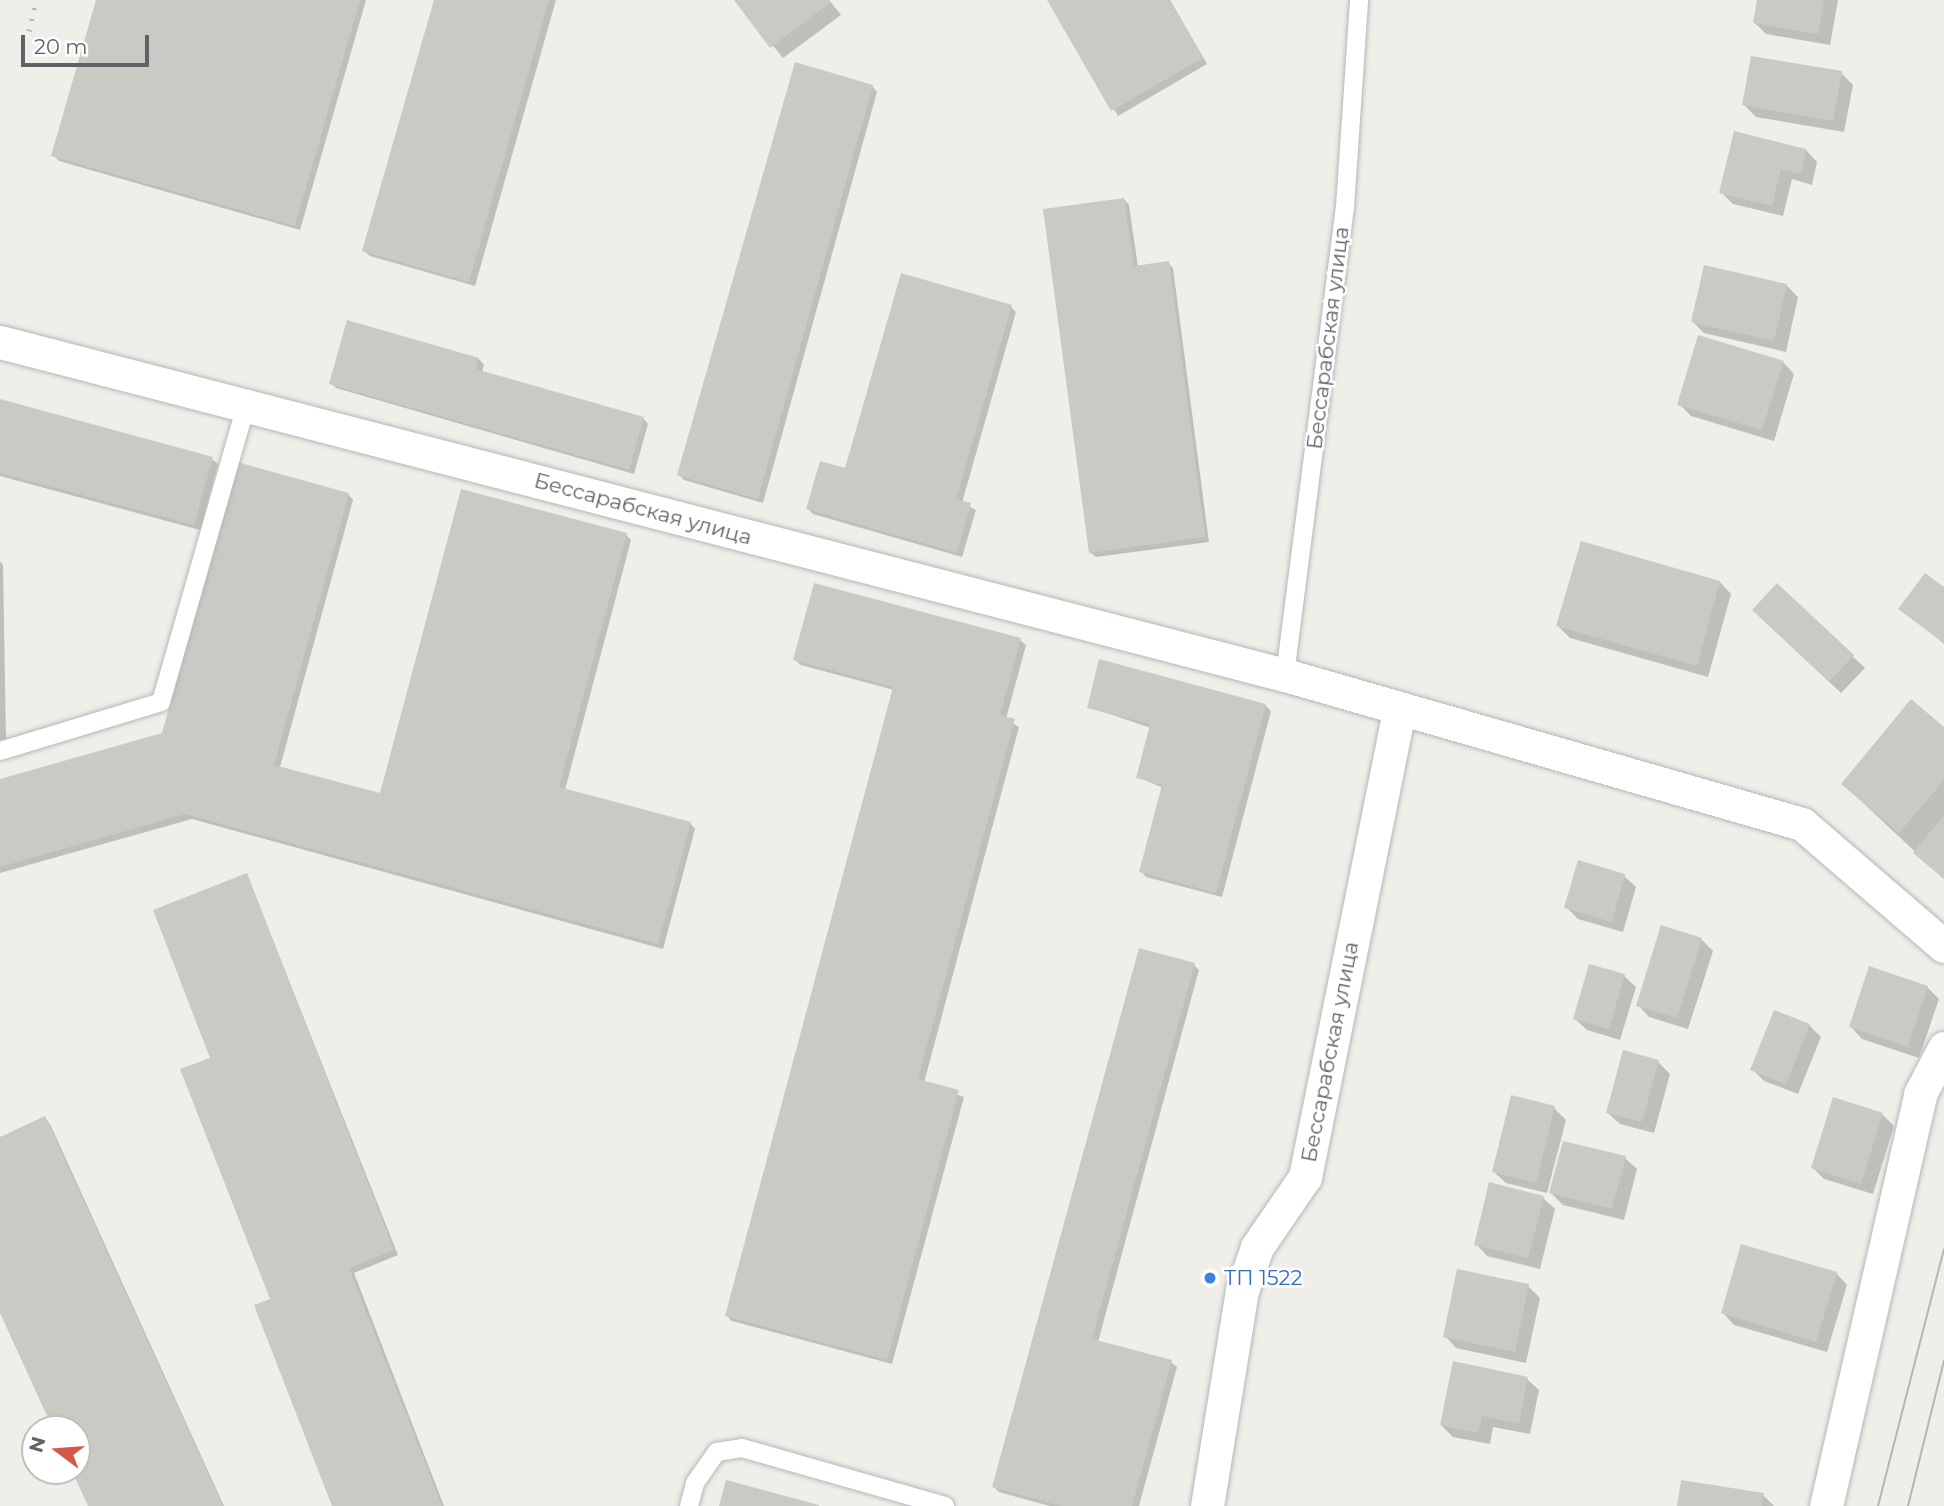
<!DOCTYPE html>
<meta charset="utf-8">
<style>
body{margin:0}
#map{position:relative;width:1944px;height:1506px;overflow:hidden;background:#efeee8;font-family:Montserrat,sans-serif}
div>[style]{position:absolute}
.shadow>*{inset:0;background:#0003}
.building>*{inset:0;background:#cbc9c4}
.roads{filter:drop-shadow(0 0 2px #b5b7bb) drop-shadow(0 0 2px #b5b7bb)}
.lane>*{height:18px;margin:-9px;padding:0 9px;transform-origin:9px;border-radius:9px;background:#fff}
.street>*{height:33px;margin:-16.5px;padding:0 16.5px;transform-origin:16.5px;border-radius:16.5px;background:#fff}
.tram>*{height:2px;margin:-1px;padding:0 1px;transform-origin:1px;border-radius:1px;background:#b5b6b6}
.rail>*{height:5px;margin-top:-2.5px;transform-origin:0;background:repeating-linear-gradient(90deg,#b5b6b6 0 2px,transparent 0 11px)}
.dots>*{width:19px;height:19px;translate:-50% -50%;box-sizing:border-box;border:4px solid #fff;border-radius:50%}
span{translate:-50% -50%;white-space:nowrap;text-align:center;line-height:1.15;-webkit-text-stroke:5px #fff;paint-order:stroke}
.street-label{font-size:21px;color:#5f6266}
.shop-label{font-size:21px;color:#366cbe}
.left{translate:0 -50%;text-align:left}
.north{position:absolute;left:21px;top:1415px;width:70px;height:70px;box-sizing:border-box;background:#fff;border:2px solid #bfc0c2;border-radius:50%;rotate:286deg;font-size:19px;font-weight:700;line-height:28px;text-align:center;color:#5f6266}
.north::after{content:'';display:block;margin:auto;width:24px;height:32px;background:#d4594a;clip-path:polygon(50% 0,100% 100%,50% 72%,0 100%)}
.scale{position:absolute;left:21px;top:35px;width:128px;height:32px;box-sizing:border-box;border:4px solid #5f6266;border-top:0;padding-left:9px;font-size:21px;line-height:24px;white-space:nowrap;color:#5f6266;-webkit-text-stroke:5px #fff;paint-order:stroke}
</style>
<div id="map">
<div class="shadow">
<i style="clip-path:polygon(98px 0,366px 0,300px 230px,59px 161px,53px 155px)"></i>
<i style="clip-path:polygon(436px 0,556px 0,475px 286px,370px 256px,364px 251px)"></i>
<i style="clip-path:polygon(736px 0,829px 0,841px 15px,783px 58px)"></i>
<i style="clip-path:polygon(1049px 0,1170px 0,1207px 64px,1118px 116px)"></i>
<i style="clip-path:polygon(1758px 0,1838px 0,1830px 45px,1766px 34px,1754px 22px)"></i>
<i style="clip-path:polygon(1841px 73px,1853px 85px,1844px 132px,1756px 117px,1744px 105px)"></i>
<i style="clip-path:polygon(872px 86px,877px 92px,763px 503px,684px 480px,679px 475px)"></i>
<i style="clip-path:polygon(1806px 150px,1817px 162px,1812px 185px,1792px 179px,1783px 216px,1733px 204px,1721px 192px)"></i>
<i style="clip-path:polygon(1124px 199px,1129px 205px,1138px 267px,1168px 263px,1173px 268px,1209px 542px,1096px 557px,1090px 552px)"></i>
<i style="clip-path:polygon(1786px 285px,1798px 297px,1786px 352px,1704px 333px,1692px 321px)"></i>
<i style="clip-path:polygon(1011px 307px,1016px 312px,962px 503px,976px 510px,962px 557px,813px 514px,808px 509px)"></i>
<i style="clip-path:polygon(479px 359px,484px 365px,482px 372px,643px 418px,648px 424px,634px 474px,336px 388px,331px 383px)"></i>
<i style="clip-path:polygon(1783px 362px,1794px 374px,1774px 441px,1691px 416px,1679px 404px)"></i>
<i style="clip-path:polygon(0 400px,212px 459px,218px 464px,200px 530px,0 476px)"></i>
<i style="clip-path:polygon(348px 494px,353px 500px,280px 767px,381px 795px,626px 535px,631px 540px,565px 790px,690px 823px,695px 829px,663px 949px,192px 819px,0 873px,0 781px,164px 735px)"></i>
<i style="clip-path:polygon(0 561px,3px 565px,6px 739px,0 740px)"></i>
<i style="clip-path:polygon(1720px 582px,1731px 594px,1708px 677px,1570px 638px,1558px 626px)"></i>
<i style="clip-path:polygon(1777px 585px,1865px 668px,1841px 693px,1766px 622px)"></i>
<i style="clip-path:polygon(1944px 589px,1944px 644px,1901px 608px)"></i>
<i style="clip-path:polygon(1020px 640px,1026px 645px,1006px 719px,1019px 727px,924px 1083px,964px 1097px,892px 1364px,732px 1321px,727px 1316px,894px 690px,801px 665px,795px 660px)"></i>
<i style="clip-path:polygon(1265px 705px,1271px 711px,1222px 897px,1146px 877px,1141px 871px,1163px 788px,1138px 777px,1151px 728px,1089px 707px)"></i>
<i style="clip-path:polygon(1944px 729px,1944px 879px,1843px 784px)"></i>
<i style="clip-path:polygon(247px 875px,398px 1255px,354px 1273px,444px 1506px,334px 1506px,272px 1300px,212px 1059px)"></i>
<i style="clip-path:polygon(1624px 876px,1636px 887px,1623px 932px,1578px 919px,1566px 907px)"></i>
<i style="clip-path:polygon(1701px 939px,1713px 951px,1688px 1029px,1649px 1017px,1638px 1005px)"></i>
<i style="clip-path:polygon(1194px 965px,1199px 970px,1098px 1342px,1171px 1362px,1177px 1367px,1139px 1506px,1050px 1506px,999px 1492px,994px 1487px)"></i>
<i style="clip-path:polygon(1624px 976px,1636px 987px,1620px 1040px,1587px 1030px,1575px 1019px)"></i>
<i style="clip-path:polygon(1927px 987px,1939px 999px,1919px 1058px,1862px 1039px,1851px 1027px)"></i>
<i style="clip-path:polygon(1809px 1025px,1821px 1037px,1798px 1094px,1764px 1081px,1752px 1069px)"></i>
<i style="clip-path:polygon(1658px 1062px,1670px 1074px,1654px 1133px,1620px 1124px,1608px 1113px)"></i>
<i style="clip-path:polygon(1554px 1108px,1566px 1120px,1547px 1193px,1506px 1183px,1494px 1172px)"></i>
<i style="clip-path:polygon(1882px 1114px,1894px 1126px,1873px 1194px,1824px 1179px,1813px 1168px)"></i>
<i style="clip-path:polygon(45px 1118px,50px 1124px,224px 1506px,90px 1506px,74px 1471px,77px 1429px,55px 1429px,0 1309px,0 1139px)"></i>
<i style="clip-path:polygon(1625px 1158px,1637px 1169px,1624px 1220px,1563px 1205px,1551px 1193px)"></i>
<i style="clip-path:polygon(1543px 1198px,1555px 1209px,1540px 1269px,1487px 1256px,1476px 1244px)"></i>
<i style="clip-path:polygon(1836px 1273px,1847px 1285px,1827px 1352px,1734px 1325px,1723px 1313px)"></i>
<i style="clip-path:polygon(1528px 1286px,1540px 1298px,1526px 1363px,1456px 1348px,1445px 1336px)"></i>
<i style="clip-path:polygon(1527px 1379px,1539px 1390px,1530px 1434px,1493px 1427px,1490px 1444px,1453px 1437px,1441px 1425px)"></i>
<i style="clip-path:polygon(1763px 1495px,1774px 1506px,1679px 1506px)"></i>
</div>
<div class="building">
<i style="clip-path:polygon(96px 0,360px 0,295px 226px,51px 156px)"></i>
<i style="clip-path:polygon(434px 0,549px 0,469px 282px,362px 251px)"></i>
<i style="clip-path:polygon(734px 0,828px 0,830px 3px,770px 48px)"></i>
<i style="clip-path:polygon(1047px 0,1169px 0,1203px 58px,1111px 111px)"></i>
<i style="clip-path:polygon(1757px 0,1824px 0,1818px 34px,1753px 23px)"></i>
<i style="clip-path:polygon(1751px 56px,1842px 71px,1833px 121px,1742px 105px)"></i>
<i style="clip-path:polygon(795px 62px,873px 85px,758px 499px,677px 475px)"></i>
<i style="clip-path:polygon(1734px 131px,1806px 149px,1801px 174px,1781px 169px,1772px 206px,1719px 193px)"></i>
<i style="clip-path:polygon(1124px 198px,1134px 266px,1169px 261px,1205px 537px,1089px 553px,1043px 209px)"></i>
<i style="clip-path:polygon(1704px 265px,1787px 284px,1774px 341px,1691px 322px)"></i>
<i style="clip-path:polygon(901px 273px,1012px 305px,956px 499px,971px 503px,957px 553px,806px 509px,820px 461px,845px 468px)"></i>
<i style="clip-path:polygon(347px 320px,479px 358px,476px 369px,644px 417px,629px 470px,329px 384px)"></i>
<i style="clip-path:polygon(1698px 335px,1784px 361px,1762px 430px,1677px 405px)"></i>
<i style="clip-path:polygon(0 399px,213px 457px,194px 525px,0 473px)"></i>
<i style="clip-path:polygon(237px 462px,349px 493px,274px 765px,380px 793px,461px 489px,627px 533px,559px 787px,691px 822px,658px 944px,185px 814px,0 867px,0 779px,162px 733px)"></i>
<i style="clip-path:polygon(1581px 541px,1720px 581px,1697px 666px,1556px 626px)"></i>
<i style="clip-path:polygon(1925px 573px,1944px 587px,1944px 643px,1898px 609px)"></i>
<i style="clip-path:polygon(814px 583px,1021px 638px,1000px 715px,1015px 719px,918px 1079px,959px 1090px,887px 1360px,725px 1316px,893px 687px,793px 660px)"></i>
<i style="clip-path:polygon(1777px 583px,1854px 655px,1829px 682px,1752px 610px)"></i>
<i style="clip-path:polygon(1099px 659px,1266px 704px,1216px 893px,1139px 872px,1162px 785px,1136px 778px,1150px 724px,1087px 708px)"></i>
<i style="clip-path:polygon(1911px 699px,1944px 727px,1944px 780px,1899px 833px,1841px 784px)"></i>
<i style="clip-path:polygon(1944px 815px,1944px 879px,1913px 853px)"></i>
<i style="clip-path:polygon(1578px 860px,1625px 874px,1612px 922px,1564px 908px)"></i>
<i style="clip-path:polygon(247px 873px,394px 1250px,349px 1268px,442px 1506px,332px 1506px,254px 1305px,270px 1299px,180px 1069px,210px 1058px,153px 910px)"></i>
<i style="clip-path:polygon(1661px 925px,1702px 938px,1677px 1018px,1636px 1006px)"></i>
<i style="clip-path:polygon(1139px 948px,1195px 963px,1092px 1339px,1172px 1360px,1132px 1506px,1061px 1506px,992px 1487px)"></i>
<i style="clip-path:polygon(1589px 964px,1625px 974px,1609px 1029px,1573px 1019px)"></i>
<i style="clip-path:polygon(1869px 966px,1928px 986px,1908px 1047px,1849px 1027px)"></i>
<i style="clip-path:polygon(1774px 1010px,1810px 1024px,1786px 1084px,1750px 1070px)"></i>
<i style="clip-path:polygon(1623px 1050px,1659px 1060px,1642px 1122px,1606px 1113px)"></i>
<i style="clip-path:polygon(1511px 1095px,1555px 1106px,1536px 1183px,1492px 1172px)"></i>
<i style="clip-path:polygon(1833px 1097px,1883px 1113px,1861px 1184px,1811px 1168px)"></i>
<i style="clip-path:polygon(45px 1116px,143px 1331px,223px 1506px,88px 1506px,72px 1471px,77px 1471px,77px 1429px,53px 1429px,0 1313px,0 1137px)"></i>
<i style="clip-path:polygon(1563px 1141px,1626px 1156px,1612px 1209px,1549px 1193px)"></i>
<i style="clip-path:polygon(1489px 1182px,1544px 1196px,1528px 1258px,1474px 1245px)"></i>
<i style="clip-path:polygon(1741px 1244px,1837px 1272px,1816px 1342px,1721px 1313px)"></i>
<i style="clip-path:polygon(1457px 1269px,1529px 1284px,1515px 1352px,1443px 1337px)"></i>
<i style="clip-path:polygon(1453px 1361px,1528px 1377px,1519px 1424px,1482px 1416px,1478px 1433px,1440px 1425px)"></i>
<i style="clip-path:polygon(726px 1480px,819px 1505px,819px 1506px,719px 1506px)"></i>
<i style="clip-path:polygon(1681px 1480px,1764px 1493px,1762px 1506px,1677px 1506px)"></i>
</div>
<div class="roads">
<div class="lane">
<i style="left:1285px;top:675px;width:472px;rotate:-82.7deg"></i>
<i style="left:1345px;top:207px;width:207px;rotate:-86.1deg"></i>
<i style="left:0;top:751px;width:168px;rotate:-16.9deg"></i>
<i style="left:161px;top:702px;width:308px;rotate:-74deg"></i>
<i style="left:689px;top:1506px;width:24px;rotate:-75deg"></i>
<i style="left:695px;top:1483px;width:38px;rotate:-55deg"></i>
<i style="left:717px;top:1452px;width:25px;rotate:-9deg"></i>
<i style="left:742px;top:1448px;width:211px;rotate:15.9deg"></i>
</div>
<div class="street">
<i style="left:0;top:342px;width:1327px;rotate:14.53deg"></i>
<i style="left:1285px;top:675px;width:538px;rotate:16.08deg"></i>
<i style="left:1802px;top:824px;width:187px;rotate:40.7deg"></i>
<i style="left:1207px;top:1506px;width:218px;rotate:-80.8deg"></i>
<i style="left:1242px;top:1291px;width:46px;rotate:-71.2deg"></i>
<i style="left:1257px;top:1247px;width:85px;rotate:-55.6deg"></i>
<i style="left:1305px;top:1177px;width:477px;rotate:-78.6deg"></i>
<i style="left:1826px;top:1506px;width:423px;rotate:-77.1deg"></i>
<i style="left:1920px;top:1094px;width:52px;rotate:-62.4deg"></i>
</div>
</div>
<div class="tram">
<i style="left:1878px;top:1506px;width:265px;rotate:-75.6deg"></i>
<i style="left:1908px;top:1506px;width:150px;rotate:-76.1deg"></i>
</div>
<div class="rail">
<i style="left:29px;top:31px;width:32px;rotate:-77deg"></i>
</div>
<div class="dots">
<i style="left:1210px;top:1278px;background:#3f7fe0"></i>
</div>
<div class="street-label">
<span style="left:1328px;top:338px;rotate:-83deg">Бессарабская улица</span>
<span style="left:643px;top:509px;rotate:15deg">Бессарабская улица</span>
<span style="left:1330px;top:1052px;rotate:-79deg">Бессарабская улица</span>
</div>
<div class="shop-label">
<span class="left" style="left:1224px;top:1278px">ТП 1522</span>
</div>
<div class="north">N</div>
<div class="scale">20 m</div>
</div>
